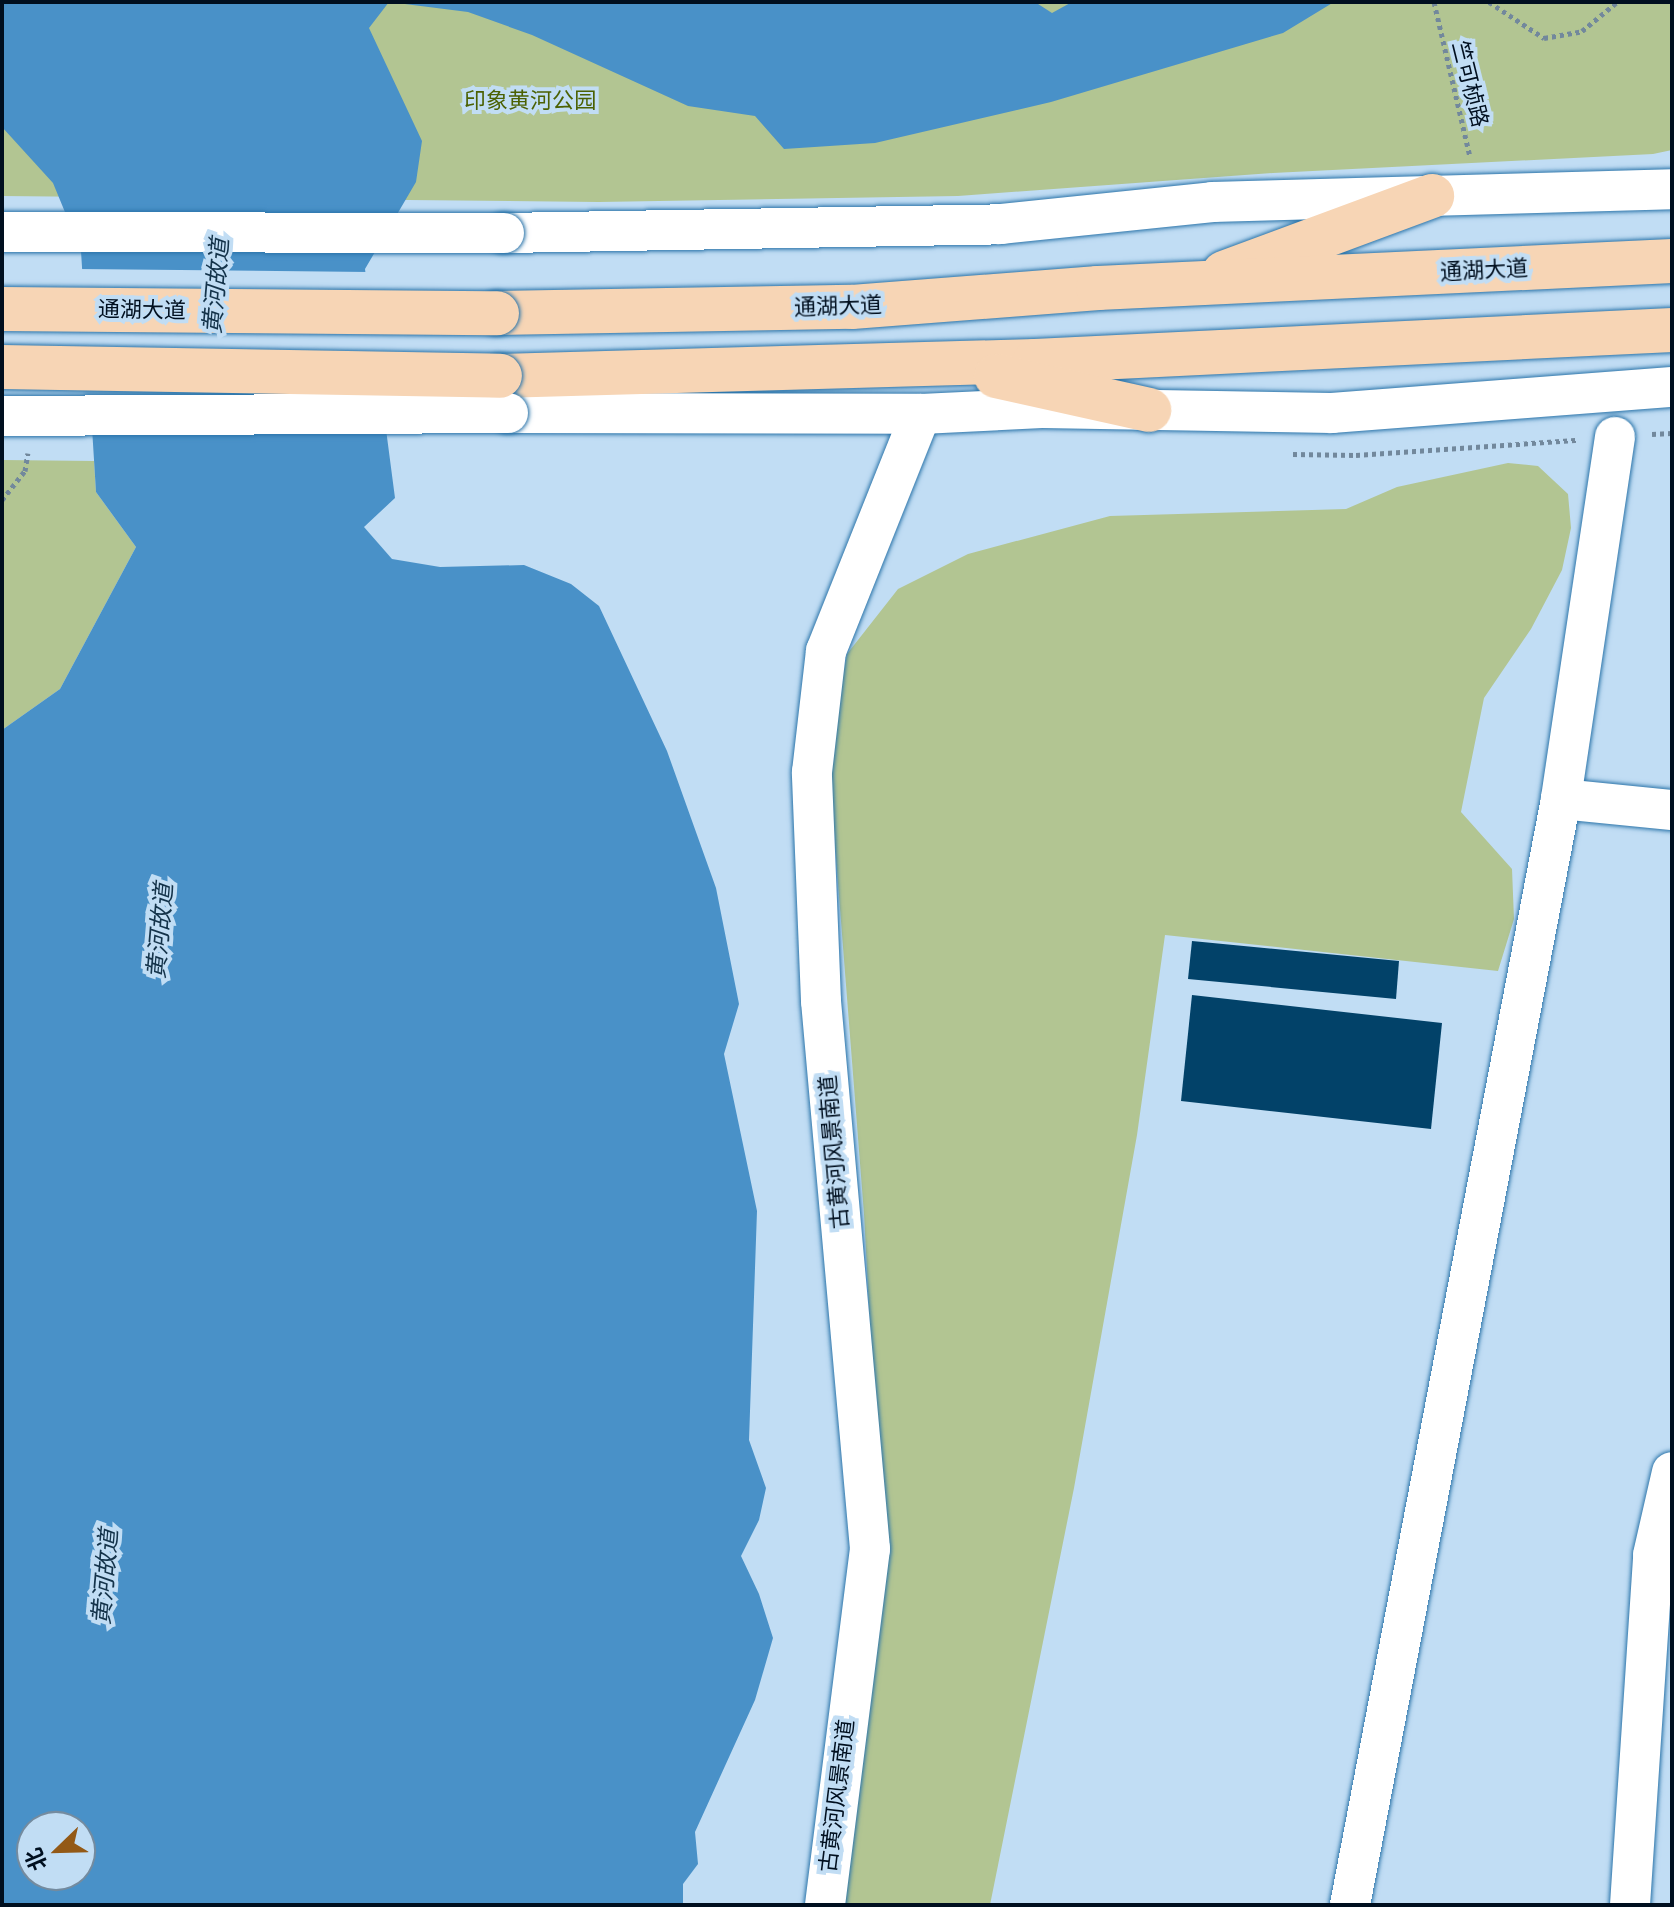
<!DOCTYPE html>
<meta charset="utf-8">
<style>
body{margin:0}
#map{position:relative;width:1674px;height:1907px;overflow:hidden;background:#c1ddf4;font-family:"Asap Condensed","Noto Sans SC",sans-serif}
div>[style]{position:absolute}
.green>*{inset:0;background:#b2c592}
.water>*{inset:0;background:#4991c8}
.pier>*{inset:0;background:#c1ddf4}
.building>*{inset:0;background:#024269}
.path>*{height:5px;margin-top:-2.5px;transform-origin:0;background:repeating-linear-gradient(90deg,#72889c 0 4px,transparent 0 8px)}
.roads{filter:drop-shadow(0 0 2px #2c75aa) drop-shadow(0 0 2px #2c75aa)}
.minor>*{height:40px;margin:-20px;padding:0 20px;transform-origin:20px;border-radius:20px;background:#fff}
.major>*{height:44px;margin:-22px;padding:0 22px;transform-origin:22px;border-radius:22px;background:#f7d5b5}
.bridges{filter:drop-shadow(0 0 2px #2c75aa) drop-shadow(0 0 2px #2c75aa)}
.minor-bridge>*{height:40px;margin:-20px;padding:0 20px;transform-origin:20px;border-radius:20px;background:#fff}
.major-bridge>*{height:44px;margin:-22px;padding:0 22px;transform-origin:22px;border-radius:22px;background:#f7d5b5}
span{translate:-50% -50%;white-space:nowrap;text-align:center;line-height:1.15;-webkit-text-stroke:8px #c1ddf4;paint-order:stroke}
.street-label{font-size:22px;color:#000f1f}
.park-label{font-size:22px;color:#4b6103}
.water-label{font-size:24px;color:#14334a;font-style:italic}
.frame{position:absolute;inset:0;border:4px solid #000f1f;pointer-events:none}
.north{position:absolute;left:16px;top:1811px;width:80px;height:80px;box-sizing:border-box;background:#c1ddf4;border:2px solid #748b9f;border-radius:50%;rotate:247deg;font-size:22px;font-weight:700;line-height:32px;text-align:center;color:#000f1f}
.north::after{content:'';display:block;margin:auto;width:28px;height:36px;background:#935916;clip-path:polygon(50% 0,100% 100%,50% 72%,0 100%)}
</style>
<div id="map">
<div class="green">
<i style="clip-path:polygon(2px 2px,1672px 2px,1672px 150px,1653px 154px,1273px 173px,958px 196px,599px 202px,2px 196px)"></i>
<i style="clip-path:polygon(2px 460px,94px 461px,96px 492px,136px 547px,60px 689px,2px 730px)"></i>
<i style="clip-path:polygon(1508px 463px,1538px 466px,1568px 494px,1571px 528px,1562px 570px,1531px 629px,1484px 698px,1461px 812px,1512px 869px,1514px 919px,1498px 971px,1165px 935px,1137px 1135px,1074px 1488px,990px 1905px,843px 1905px,880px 1514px,864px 1214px,828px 756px,847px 654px,898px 589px,968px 554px,1110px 516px,1346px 509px,1397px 487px)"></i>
</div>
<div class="water">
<i style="clip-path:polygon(evenodd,2px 2px,1035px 2px,1052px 13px,1072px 2px,1334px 2px,1283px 33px,1051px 102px,875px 143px,784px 149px,755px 116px,688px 106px,532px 35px,468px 12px,389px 2px,369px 28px,422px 141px,416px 182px,365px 269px,395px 498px,364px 527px,392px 559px,440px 567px,524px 565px,571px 584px,599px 606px,667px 751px,716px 888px,739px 1004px,724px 1054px,757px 1211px,749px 1440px,766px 1488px,759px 1520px,741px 1556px,759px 1594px,773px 1638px,755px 1700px,695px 1832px,698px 1864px,683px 1884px,683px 1905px,2px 1905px,2px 730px,60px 689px,136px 547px,96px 492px,81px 251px,53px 183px,2px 127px,2px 2px,32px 1827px,80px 1827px,80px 1875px,32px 1875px,32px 1827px)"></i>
</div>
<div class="pier">
<i style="clip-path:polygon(78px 269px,369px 272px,387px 422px,88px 421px)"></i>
</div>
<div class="building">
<i style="clip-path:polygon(1192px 941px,1399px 961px,1396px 999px,1188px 979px)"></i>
<i style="clip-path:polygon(1192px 995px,1442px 1023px,1431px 1129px,1181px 1101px)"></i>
</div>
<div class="path">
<i style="left:1434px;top:2px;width:159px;rotate:76.9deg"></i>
<i style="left:1489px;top:2px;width:66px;rotate:33.2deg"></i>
<i style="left:1544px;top:38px;width:39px;rotate:-10deg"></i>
<i style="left:1582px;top:31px;width:45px;rotate:-39.6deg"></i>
<i style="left:1652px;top:434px;width:20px;rotate:-3deg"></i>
<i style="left:1293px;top:454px;width:63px;rotate:0.9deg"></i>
<i style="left:1356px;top:455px;width:223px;rotate:-3.9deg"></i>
<i style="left:2px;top:500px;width:37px;rotate:-52deg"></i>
<i style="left:25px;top:471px;width:18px;rotate:-81deg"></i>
</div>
<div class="roads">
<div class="minor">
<i style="left:504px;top:233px;width:496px;rotate:-1deg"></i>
<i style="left:1000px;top:224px;width:213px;rotate:-5.9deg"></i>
<i style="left:1212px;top:202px;width:460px;rotate:-1.6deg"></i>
<i style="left:508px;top:413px;width:413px;rotate:0.1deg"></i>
<i style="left:921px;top:414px;width:121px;rotate:-2.8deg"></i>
<i style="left:1042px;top:408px;width:290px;rotate:1deg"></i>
<i style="left:1332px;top:413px;width:341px;rotate:-4.4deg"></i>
<i style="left:1615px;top:437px;width:366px;rotate:98.5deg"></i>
<i style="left:1561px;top:799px;width:112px;rotate:5.7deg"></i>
<i style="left:825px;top:1905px;width:359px;rotate:-82.8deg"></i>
<i style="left:870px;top:1549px;width:550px;rotate:-95.11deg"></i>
<i style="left:821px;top:1001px;width:229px;rotate:-92.3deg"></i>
<i style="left:812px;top:772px;width:122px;rotate:-83.4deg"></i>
<i style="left:826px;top:651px;width:255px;rotate:-68.2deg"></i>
<i style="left:1350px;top:1905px;width:1126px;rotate:-79.2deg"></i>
<i style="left:1630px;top:1905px;width:351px;rotate:-86.2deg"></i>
<i style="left:1653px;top:1555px;width:85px;rotate:-77.1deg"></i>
</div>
<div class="major">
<i style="left:1224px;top:273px;width:222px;rotate:-20.3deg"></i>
<i style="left:497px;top:313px;width:355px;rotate:-1deg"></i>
<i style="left:852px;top:307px;width:247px;rotate:-4.4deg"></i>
<i style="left:1098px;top:288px;width:575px;rotate:-2.69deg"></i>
<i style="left:500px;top:376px;width:535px;rotate:-1.61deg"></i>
<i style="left:1035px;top:361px;width:638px;rotate:-2.79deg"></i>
<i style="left:996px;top:376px;width:157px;rotate:12.5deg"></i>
</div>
</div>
<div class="bridges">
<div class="minor-bridge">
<i style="left:2px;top:232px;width:502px;rotate:0.11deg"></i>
<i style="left:2px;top:416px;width:506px;rotate:-0.34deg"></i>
</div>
<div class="major-bridge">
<i style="left:2px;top:309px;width:495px;rotate:0.5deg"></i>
<i style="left:2px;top:367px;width:498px;rotate:1deg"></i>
</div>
</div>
<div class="street-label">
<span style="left:1470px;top:84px;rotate:76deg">竺可桢路</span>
<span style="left:1484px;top:270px;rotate:-3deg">通湖大道</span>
<span style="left:838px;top:306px;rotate:-2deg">通湖大道</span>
<span style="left:142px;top:310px;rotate:1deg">通湖大道</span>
<span style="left:834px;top:1152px;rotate:-95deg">古黄河风景南道</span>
<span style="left:837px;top:1796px;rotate:-83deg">古黄河风景南道</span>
</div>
<div class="park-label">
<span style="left:530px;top:101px">印象黄河公园</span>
</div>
<div class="water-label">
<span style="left:216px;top:286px;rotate:-85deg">黄河故道</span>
<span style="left:160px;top:931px;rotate:-85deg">黄河故道</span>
<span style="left:105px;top:1577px;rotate:-85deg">黄河故道</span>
</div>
<div class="frame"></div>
<div class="north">北</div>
</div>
